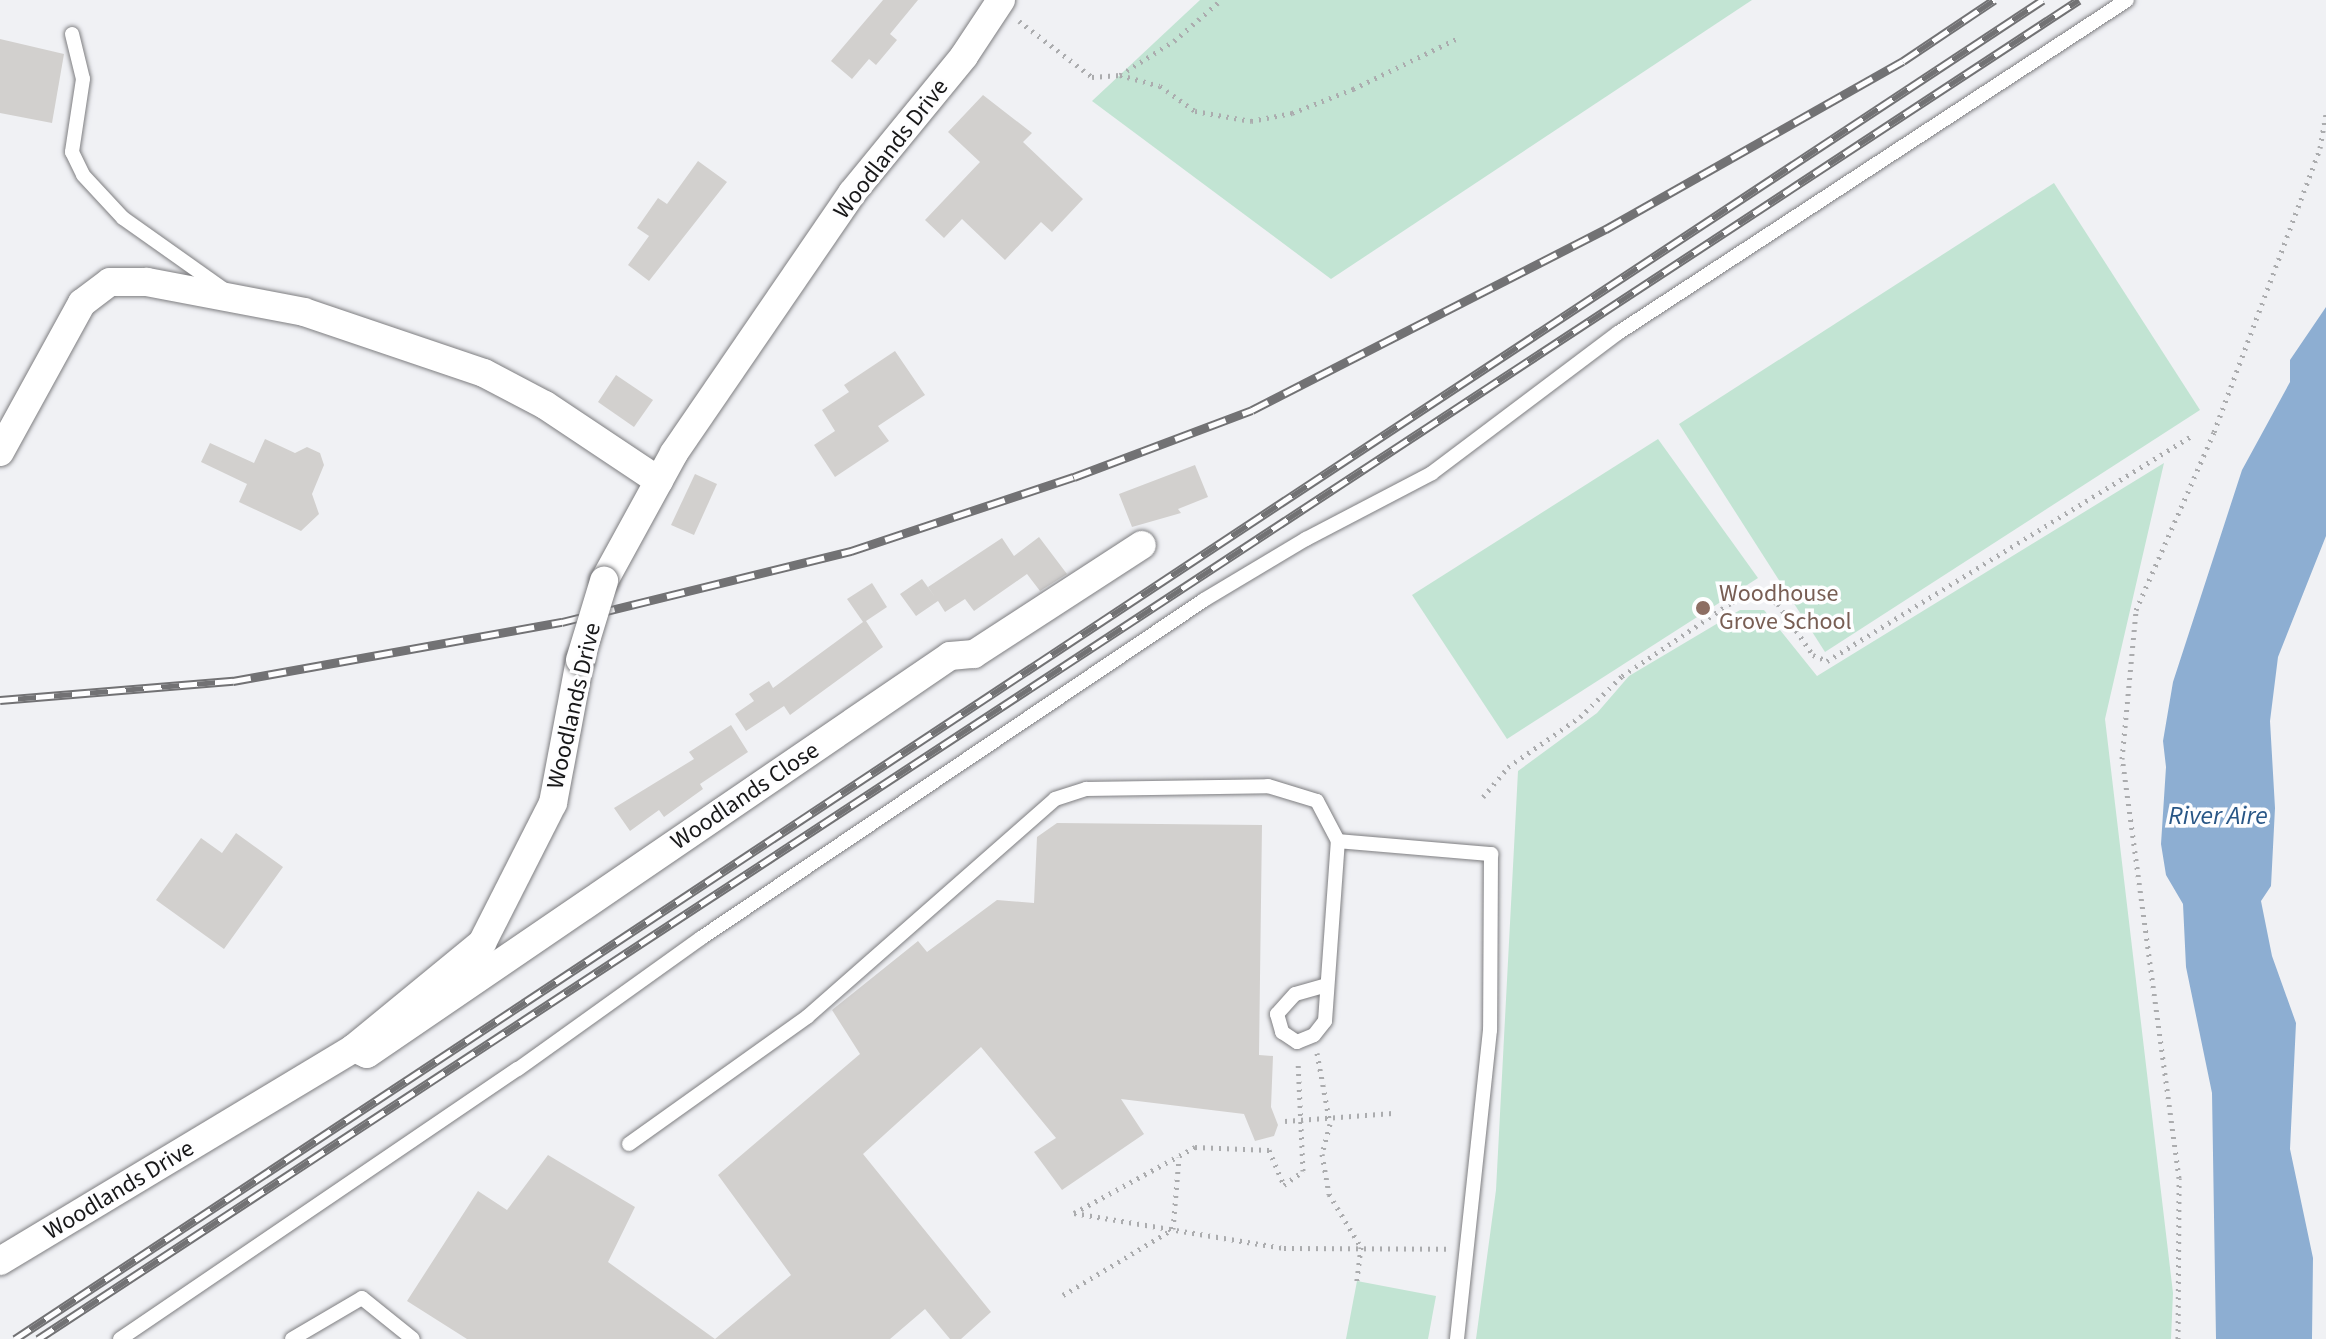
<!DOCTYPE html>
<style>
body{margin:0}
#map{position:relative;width:2326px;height:1339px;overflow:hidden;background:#f0f1f4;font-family:"Source Sans 3",sans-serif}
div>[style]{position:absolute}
.green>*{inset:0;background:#c2e4d3}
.water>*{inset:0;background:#8daed2}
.building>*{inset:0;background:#d2d0ce}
.path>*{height:5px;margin-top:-2.5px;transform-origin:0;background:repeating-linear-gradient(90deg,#abacae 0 2px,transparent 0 8px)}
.roads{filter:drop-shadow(0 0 2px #7e7e81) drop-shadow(0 0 2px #7e7e81)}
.service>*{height:14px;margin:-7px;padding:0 7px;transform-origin:7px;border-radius:7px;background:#fff}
.minor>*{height:28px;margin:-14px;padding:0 14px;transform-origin:14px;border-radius:14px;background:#fff}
.rail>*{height:9px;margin-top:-4.5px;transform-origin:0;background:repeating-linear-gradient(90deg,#fefeff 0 18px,#727274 0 36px);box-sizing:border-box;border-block:2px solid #727274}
.bridges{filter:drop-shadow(0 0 2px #7e7e81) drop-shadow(0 0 2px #7e7e81)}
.minor-bridge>*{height:28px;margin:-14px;padding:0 14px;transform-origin:14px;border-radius:14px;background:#fff}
.dots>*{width:22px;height:22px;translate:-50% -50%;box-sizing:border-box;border:4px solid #fefeff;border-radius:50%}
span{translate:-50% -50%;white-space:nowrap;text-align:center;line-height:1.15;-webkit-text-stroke:7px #fefeff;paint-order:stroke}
.street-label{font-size:24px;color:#181819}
.education-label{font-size:24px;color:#785e54}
.left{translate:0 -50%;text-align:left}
.water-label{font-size:26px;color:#285686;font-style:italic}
</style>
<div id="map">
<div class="green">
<i style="clip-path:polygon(1200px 0,1752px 0,1331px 279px,1092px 101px)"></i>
<i style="clip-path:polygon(2054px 183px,2200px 410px,1825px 652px,1679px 424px)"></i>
<i style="clip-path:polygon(1658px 439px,1758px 578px,1507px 739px,1412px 595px)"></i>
<i style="clip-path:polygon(2164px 463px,2105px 719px,2173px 1293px,2171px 1339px,1476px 1339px,1496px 1190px,1518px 771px,1597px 713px,1629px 676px,1740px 610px,1764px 610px,1817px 676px)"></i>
<i style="clip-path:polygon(1357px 1281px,1436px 1296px,1428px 1339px,1346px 1339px)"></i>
</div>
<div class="water">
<i style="clip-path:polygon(2326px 307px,2326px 536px,2278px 657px,2270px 721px,2275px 808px,2271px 886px,2261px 901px,2272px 956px,2296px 1023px,2290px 1149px,2313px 1258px,2312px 1339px,2216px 1339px,2212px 1093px,2186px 967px,2183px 904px,2166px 875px,2161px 844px,2166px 767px,2163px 741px,2173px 682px,2242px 470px,2290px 382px,2290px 360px)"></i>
</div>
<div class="building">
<i style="clip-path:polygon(883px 0,918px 0,890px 34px,897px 40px,876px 65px,869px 59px,852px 79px,831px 61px)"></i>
<i style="clip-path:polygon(0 39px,64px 54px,52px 123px,0 113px)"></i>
<i style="clip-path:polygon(983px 95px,1032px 133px,1023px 142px,1083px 199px,1052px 232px,1041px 222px,1005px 260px,962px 219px,944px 238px,925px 220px,980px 162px,948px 132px)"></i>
<i style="clip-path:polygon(698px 161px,727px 182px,649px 281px,628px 265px,649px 236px,637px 228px,658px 198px,667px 204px)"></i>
<i style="clip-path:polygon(895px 351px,925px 395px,878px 426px,889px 441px,835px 477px,814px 445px,835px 431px,822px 410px,849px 392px,844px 385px)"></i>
<i style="clip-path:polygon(616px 375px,653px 400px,634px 427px,598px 402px)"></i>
<i style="clip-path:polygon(265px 439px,295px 453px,307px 447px,320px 453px,324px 465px,312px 494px,319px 514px,301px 531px,239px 502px,247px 484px,201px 462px,210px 443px,254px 463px)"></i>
<i style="clip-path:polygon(1195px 465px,1208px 497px,1178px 509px,1181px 513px,1132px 527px,1119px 494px)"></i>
<i style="clip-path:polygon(695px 474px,717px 484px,694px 535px,671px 525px)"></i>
<i style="clip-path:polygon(1039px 537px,1067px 574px,1040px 591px,1027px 574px,974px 611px,965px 599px,945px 612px,938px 601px,916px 616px,900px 594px,922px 579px,935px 597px,928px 587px,1002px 538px,1014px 556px)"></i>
<i style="clip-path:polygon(872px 583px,887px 607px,866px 621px,883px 647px,790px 715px,784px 706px,746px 731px,735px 714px,754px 701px,749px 694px,769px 681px,773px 688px,863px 622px,847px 599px)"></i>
<i style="clip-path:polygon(731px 725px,748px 752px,700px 784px,703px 789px,664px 817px,659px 810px,630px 831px,614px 808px,694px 759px,689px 752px)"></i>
<i style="clip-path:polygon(1057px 823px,1262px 825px,1259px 1055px,1273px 1056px,1271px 1107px,1278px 1125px,1274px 1136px,1255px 1141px,1244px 1114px,1121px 1099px,1144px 1134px,1062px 1190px,1034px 1152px,1056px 1138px,981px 1047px,863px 1154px,991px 1312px,961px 1339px,950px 1339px,925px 1309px,890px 1339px,467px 1339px,407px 1301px,478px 1191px,507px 1210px,548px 1155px,635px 1207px,608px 1262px,715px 1339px,791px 1275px,718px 1175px,860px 1054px,832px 1010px,918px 941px,927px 952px,997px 900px,1034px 903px,1037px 837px)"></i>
<i style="clip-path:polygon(236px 833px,283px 867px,224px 949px,156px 900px,201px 838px,222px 853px)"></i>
</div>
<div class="path">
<i style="left:1019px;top:21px;width:92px;rotate:37.5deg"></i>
<i style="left:1092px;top:77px;width:28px;rotate:-4deg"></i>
<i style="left:1120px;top:75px;width:64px;rotate:-32.2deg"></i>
<i style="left:1174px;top:41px;width:62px;rotate:-41.1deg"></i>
<i style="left:1120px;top:75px;width:41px;rotate:15.4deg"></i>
<i style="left:1160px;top:86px;width:43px;rotate:35.5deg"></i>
<i style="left:1195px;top:111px;width:57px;rotate:10.1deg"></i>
<i style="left:1251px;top:121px;width:42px;rotate:-11deg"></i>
<i style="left:1292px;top:113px;width:66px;rotate:-21.5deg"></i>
<i style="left:1353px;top:89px;width:117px;rotate:-25.9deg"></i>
<i style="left:1483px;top:797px;width:39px;rotate:-50deg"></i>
<i style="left:1508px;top:767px;width:88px;rotate:-34.8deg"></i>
<i style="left:1580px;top:717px;width:59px;rotate:-44.3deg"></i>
<i style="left:1622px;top:676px;width:133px;rotate:-33.9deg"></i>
<i style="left:1732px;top:602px;width:30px;rotate:-17deg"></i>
<i style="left:1761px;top:593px;width:20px;rotate:33deg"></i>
<i style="left:1778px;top:604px;width:62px;rotate:55.5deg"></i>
<i style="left:1813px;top:655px;width:15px;rotate:23deg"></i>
<i style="left:1827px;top:661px;width:430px;rotate:-31.7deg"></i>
<i style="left:1317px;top:1053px;width:72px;rotate:79.6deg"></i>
<i style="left:1330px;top:1124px;width:31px;rotate:105deg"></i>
<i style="left:1322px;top:1154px;width:41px;rotate:80.1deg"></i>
<i style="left:1329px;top:1194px;width:62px;rotate:58.9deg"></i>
<i style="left:1361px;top:1247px;width:34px;rotate:97deg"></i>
<i style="left:1285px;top:1121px;width:108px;rotate:-4.2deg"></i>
<i style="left:1074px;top:1213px;width:138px;rotate:-28.6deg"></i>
<i style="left:1195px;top:1147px;width:74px;rotate:2.3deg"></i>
<i style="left:1269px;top:1150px;width:38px;rotate:67deg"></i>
<i style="left:1284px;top:1185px;width:24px;rotate:-36deg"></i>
<i style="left:1303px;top:1171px;width:110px;rotate:-92.6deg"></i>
<i style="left:1074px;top:1213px;width:213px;rotate:9.5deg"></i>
<i style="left:1284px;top:1248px;width:165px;rotate:0.3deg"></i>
<i style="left:1063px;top:1295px;width:128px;rotate:-31deg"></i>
<i style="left:1173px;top:1229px;width:72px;rotate:-85.2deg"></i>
<i style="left:2178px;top:1339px;width:161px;rotate:-89.6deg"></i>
<i style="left:2179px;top:1178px;width:423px;rotate:-97.7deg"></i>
<i style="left:2122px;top:759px;width:150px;rotate:-84.6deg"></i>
<i style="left:2136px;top:610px;width:194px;rotate:-66.3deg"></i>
<i style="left:2214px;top:432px;width:303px;rotate:-69.5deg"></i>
<i style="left:2320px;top:148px;width:36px;rotate:-80deg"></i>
</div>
<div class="roads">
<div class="service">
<i style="left:72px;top:34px;width:46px;rotate:76.3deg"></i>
<i style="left:83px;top:79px;width:74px;rotate:98.6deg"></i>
<i style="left:72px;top:152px;width:25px;rotate:64deg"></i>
<i style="left:83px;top:175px;width:59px;rotate:47.1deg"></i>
<i style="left:123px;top:218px;width:126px;rotate:35.3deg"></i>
<i style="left:1327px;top:985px;width:33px;rotate:164deg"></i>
<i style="left:1295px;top:994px;width:27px;rotate:132deg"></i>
<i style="left:1277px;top:1014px;width:19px;rotate:74deg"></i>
<i style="left:1282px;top:1032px;width:18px;rotate:34deg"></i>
<i style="left:1297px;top:1042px;width:18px;rotate:-22deg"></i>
<i style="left:1314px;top:1035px;width:18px;rotate:-52deg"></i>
<i style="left:1325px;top:1021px;width:180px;rotate:-85.9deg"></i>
<i style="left:629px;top:1144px;width:219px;rotate:-35.5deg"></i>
<i style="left:807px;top:1017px;width:330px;rotate:-41.3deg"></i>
<i style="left:1055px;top:799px;width:33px;rotate:-18deg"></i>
<i style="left:1086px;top:789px;width:182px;rotate:-0.9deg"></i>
<i style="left:1268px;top:786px;width:51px;rotate:17deg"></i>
<i style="left:1317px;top:801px;width:45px;rotate:62.3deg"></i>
<i style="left:1338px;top:841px;width:154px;rotate:4.9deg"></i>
<i style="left:1491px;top:854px;width:176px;rotate:90.3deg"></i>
<i style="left:1490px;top:1030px;width:311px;rotate:96.1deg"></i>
<i style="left:120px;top:1339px;width:481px;rotate:-34.2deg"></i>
<i style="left:518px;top:1069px;width:225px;rotate:-35.6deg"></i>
<i style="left:701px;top:938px;width:606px;rotate:-33.9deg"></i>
<i style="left:1204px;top:600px;width:119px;rotate:-30.9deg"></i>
<i style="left:1306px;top:539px;width:142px;rotate:-27.6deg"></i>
<i style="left:1432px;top:473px;width:233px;rotate:-37deg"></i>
<i style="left:1618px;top:333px;width:608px;rotate:-33.19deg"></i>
<i style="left:292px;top:1339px;width:81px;rotate:-30.4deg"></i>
<i style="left:362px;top:1298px;width:65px;rotate:38.8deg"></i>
</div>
<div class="minor">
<i style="left:0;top:452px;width:170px;rotate:-61.2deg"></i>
<i style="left:82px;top:303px;width:35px;rotate:-37deg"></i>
<i style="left:110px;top:282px;width:37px"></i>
<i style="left:147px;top:282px;width:160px;rotate:10.8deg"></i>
<i style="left:304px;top:312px;width:190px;rotate:18.7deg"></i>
<i style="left:484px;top:373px;width:69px;rotate:27.7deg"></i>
<i style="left:545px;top:405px;width:137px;rotate:33.7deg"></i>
<i style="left:604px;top:581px;width:146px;rotate:-61.3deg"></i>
<i style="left:674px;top:453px;width:315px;rotate:-55.6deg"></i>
<i style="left:852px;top:193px;width:177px;rotate:-50.7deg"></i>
<i style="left:964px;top:56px;width:67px;rotate:-56.5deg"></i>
<i style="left:354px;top:1048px;width:14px;rotate:25deg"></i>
<i style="left:367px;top:1054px;width:706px;rotate:-34.32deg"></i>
<i style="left:950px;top:656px;width:24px;rotate:-5deg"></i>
<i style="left:974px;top:654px;width:200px;rotate:-33deg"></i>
<i style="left:0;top:1261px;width:413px;rotate:-31deg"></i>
<i style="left:354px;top:1048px;width:166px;rotate:-39.4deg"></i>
<i style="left:482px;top:943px;width:157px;rotate:-63.1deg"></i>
<i style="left:553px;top:803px;width:146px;rotate:-79.3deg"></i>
</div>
</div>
<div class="rail">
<i style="left:0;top:700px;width:234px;rotate:-4.7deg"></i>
<i style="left:233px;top:681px;width:334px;rotate:-10.2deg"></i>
<i style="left:562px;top:622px;width:298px;rotate:-13.8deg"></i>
<i style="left:851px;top:551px;width:235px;rotate:-18.4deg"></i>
<i style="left:1074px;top:477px;width:190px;rotate:-20.6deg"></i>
<i style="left:1252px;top:410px;width:398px;rotate:-27.1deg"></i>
<i style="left:1606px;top:229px;width:341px;rotate:-29.5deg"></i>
<i style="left:1903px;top:61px;width:110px;rotate:-33.8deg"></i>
<i style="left:15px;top:1339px;width:2430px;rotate:-33.44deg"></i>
<i style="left:38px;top:1339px;width:2441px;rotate:-33.27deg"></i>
</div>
<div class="bridges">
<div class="minor-bridge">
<i style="left:580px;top:660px;width:83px;rotate:-73.1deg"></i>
</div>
</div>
<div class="dots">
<i style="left:1703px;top:608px;background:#8d6e63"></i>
</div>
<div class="street-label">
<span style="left:891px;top:149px;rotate:-52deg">Woodlands Drive</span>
<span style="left:574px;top:706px;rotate:-77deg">Woodlands Drive</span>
<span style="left:745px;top:796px;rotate:-34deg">Woodlands Close</span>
<span style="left:119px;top:1190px;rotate:-31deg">Woodlands Drive</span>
</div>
<div class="education-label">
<span class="left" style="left:1719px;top:608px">Woodhouse<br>Grove School</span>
</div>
<div class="water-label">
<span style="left:2218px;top:816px">River Aire</span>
</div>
</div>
